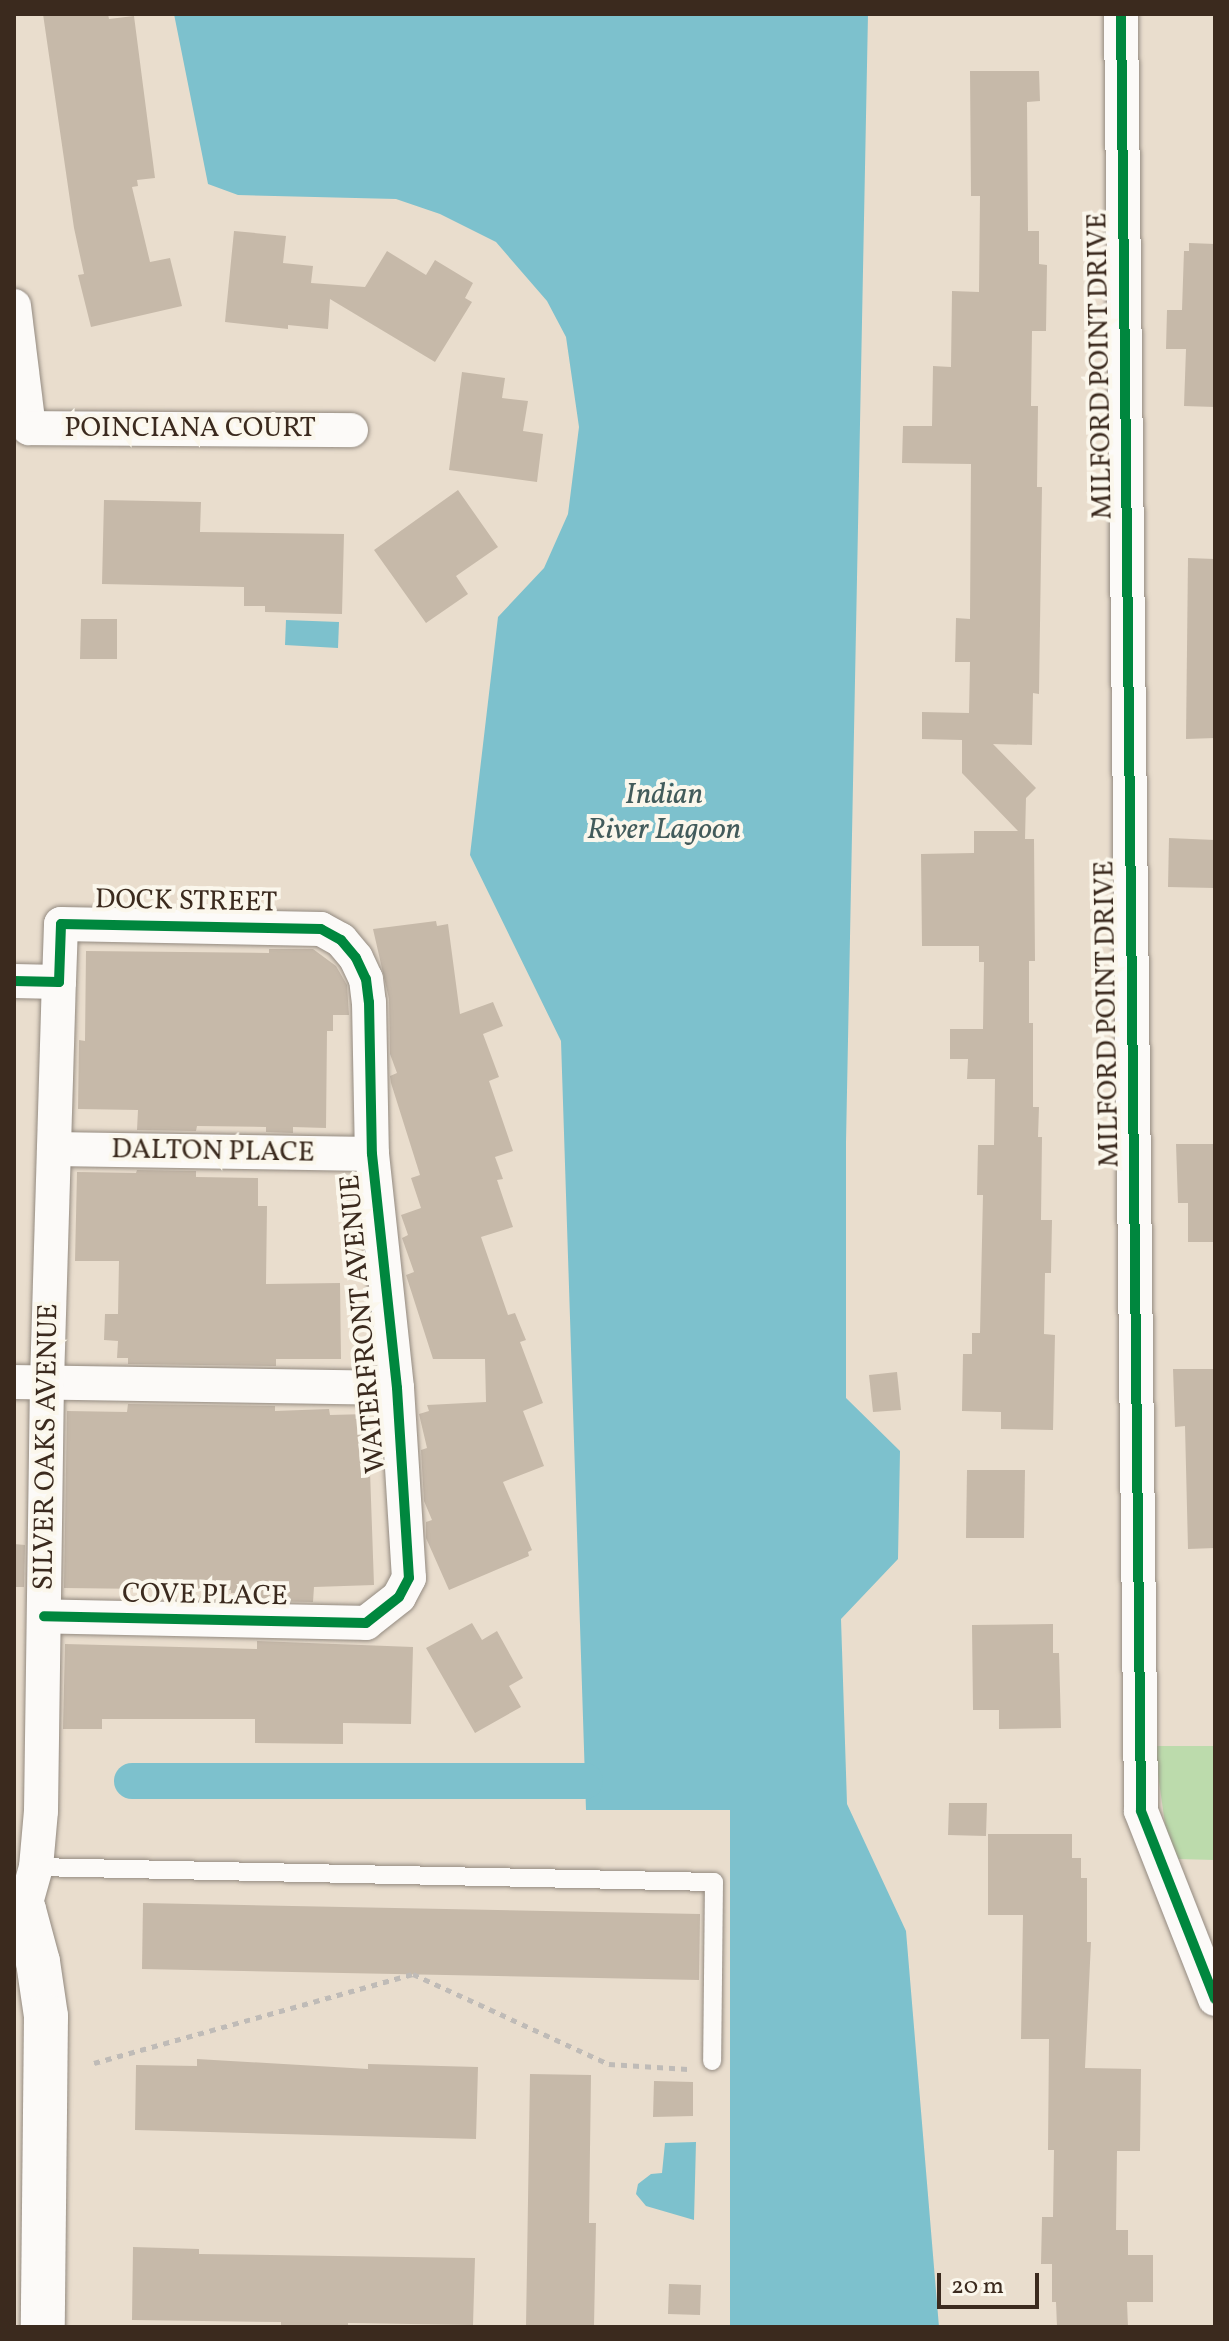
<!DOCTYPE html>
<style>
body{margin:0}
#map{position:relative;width:1229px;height:2341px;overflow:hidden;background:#e9ddcd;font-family:Vollkorn,serif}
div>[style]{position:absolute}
.green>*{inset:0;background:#bcdbac}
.water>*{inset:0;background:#7dc1cd}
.canal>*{height:36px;margin:-18px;padding:0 18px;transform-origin:18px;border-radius:18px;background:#7dc1cd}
.building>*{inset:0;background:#c6b9a9}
.path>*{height:5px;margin-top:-2.5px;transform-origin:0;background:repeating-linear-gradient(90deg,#bfbbb7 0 6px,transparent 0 12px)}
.roads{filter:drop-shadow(0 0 2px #938a80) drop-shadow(0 0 2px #938a80)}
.lane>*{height:18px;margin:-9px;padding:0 9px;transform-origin:9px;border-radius:9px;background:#fcfaf8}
.street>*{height:34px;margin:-17px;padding:0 17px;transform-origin:17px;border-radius:17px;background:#fcfaf8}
.secondary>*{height:44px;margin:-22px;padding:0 22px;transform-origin:22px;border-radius:22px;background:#fcfaf8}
.cycleway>*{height:10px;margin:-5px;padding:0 5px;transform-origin:5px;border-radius:5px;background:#00873e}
span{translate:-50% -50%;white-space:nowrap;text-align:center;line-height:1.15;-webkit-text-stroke:8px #fbf7ec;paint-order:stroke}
.street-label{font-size:28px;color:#3b2a1e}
.water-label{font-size:30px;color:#425b5b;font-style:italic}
.frame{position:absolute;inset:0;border:16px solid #3b2a1e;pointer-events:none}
.scale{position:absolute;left:937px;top:2273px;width:102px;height:36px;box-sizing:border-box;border:4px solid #3b2a1e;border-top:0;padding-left:10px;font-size:24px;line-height:28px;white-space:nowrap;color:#3b2a1e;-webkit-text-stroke:6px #fbf7ec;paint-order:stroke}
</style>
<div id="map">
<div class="green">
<i style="clip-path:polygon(1154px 1746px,1215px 1746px,1215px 1860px,1178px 1859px,1166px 1831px)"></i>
</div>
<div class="water">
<i style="clip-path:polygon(174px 14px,868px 14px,846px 1143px,846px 1398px,900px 1451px,898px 1559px,841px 1619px,847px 1804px,906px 1931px,939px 2327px,730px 2327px,730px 1810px,586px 1810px,561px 1041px,470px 855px,498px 617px,544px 568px,568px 514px,579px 427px,566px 337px,547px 301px,496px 242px,440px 214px,396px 199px,238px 195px,208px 184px)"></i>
<i style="clip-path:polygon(286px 620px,339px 622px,338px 648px,285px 645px)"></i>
<i style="clip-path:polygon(696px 2142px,694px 2220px,646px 2206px,636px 2194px,638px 2184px,651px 2174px,662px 2173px,665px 2143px)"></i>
</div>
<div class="canal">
<i style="left:132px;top:1781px;width:453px"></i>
</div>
<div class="building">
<i style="clip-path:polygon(43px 14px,108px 14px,109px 19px,134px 16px,155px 178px,137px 180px,138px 186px,132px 187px,150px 262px,170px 258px,182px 306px,91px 327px,78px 275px,84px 274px,74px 228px)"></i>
<i style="clip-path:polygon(970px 71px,1039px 71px,1040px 101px,1027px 102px,1028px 231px,1039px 231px,1039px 264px,1047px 265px,1046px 331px,1032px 331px,1031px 406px,1038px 406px,1037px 487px,1042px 487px,1039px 694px,1033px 693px,1032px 745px,993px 744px,1036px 788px,1026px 798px,1025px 839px,1034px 839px,1035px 961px,1029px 961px,1029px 1023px,1033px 1023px,1033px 1107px,1039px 1107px,1038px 1137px,1042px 1137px,1041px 1220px,1052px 1220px,1051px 1273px,1045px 1273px,1044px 1334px,1055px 1335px,1053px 1430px,1001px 1429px,1001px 1412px,962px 1411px,963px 1354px,972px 1354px,972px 1333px,980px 1333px,983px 1195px,977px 1195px,978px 1145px,994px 1145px,995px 1079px,967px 1079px,968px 1059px,950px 1059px,950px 1029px,983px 1029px,984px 962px,979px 962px,979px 946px,922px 946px,921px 854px,974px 853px,974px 831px,1018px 831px,962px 773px,962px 740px,922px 739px,922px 712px,969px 713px,970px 662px,955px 662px,956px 618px,970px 619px,971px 464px,902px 463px,903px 426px,932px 426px,933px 366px,951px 367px,952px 291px,979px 292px,980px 196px,971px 196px)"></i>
<i style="clip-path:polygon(234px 231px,286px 236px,283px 263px,313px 266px,311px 283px,365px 287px,387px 251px,426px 275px,435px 260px,473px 283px,465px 298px,472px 302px,435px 362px,330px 299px,328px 329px,288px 325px,288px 329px,225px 322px)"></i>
<i style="clip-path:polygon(1189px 243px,1215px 244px,1215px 407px,1184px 406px,1186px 349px,1166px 349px,1167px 310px,1182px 310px,1184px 251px,1189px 251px)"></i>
<i style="clip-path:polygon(462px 372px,505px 378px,502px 398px,528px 401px,523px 431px,543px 434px,537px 482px,449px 470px)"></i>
<i style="clip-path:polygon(458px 490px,498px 547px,456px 576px,468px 594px,426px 623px,374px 550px)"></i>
<i style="clip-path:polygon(104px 500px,201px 502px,200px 532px,344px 534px,342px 614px,265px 612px,265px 606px,244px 606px,244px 587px,102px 584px)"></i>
<i style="clip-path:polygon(1188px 558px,1215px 559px,1215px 738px,1186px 739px)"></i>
<i style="clip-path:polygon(81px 619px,117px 619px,117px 659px,80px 659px)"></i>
<i style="clip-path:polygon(1169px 838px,1215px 840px,1215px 888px,1168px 887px)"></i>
<i style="clip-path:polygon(436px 921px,437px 926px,448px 924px,460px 1014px,493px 1002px,503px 1026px,483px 1034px,499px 1077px,489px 1081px,513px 1151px,495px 1157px,503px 1179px,497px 1180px,513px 1227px,481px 1237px,508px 1315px,515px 1313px,526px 1340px,520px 1342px,543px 1403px,523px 1411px,544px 1466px,503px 1482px,532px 1550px,528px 1552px,529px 1556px,449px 1590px,426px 1538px,426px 1522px,432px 1520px,424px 1501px,421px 1450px,427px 1448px,419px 1414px,429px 1411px,427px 1405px,486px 1402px,485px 1359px,433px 1359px,406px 1275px,414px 1272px,402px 1238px,408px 1235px,401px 1215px,421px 1208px,411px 1178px,420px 1175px,391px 1083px,390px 1076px,397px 1073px,390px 1054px,389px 999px,373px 929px)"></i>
<i style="clip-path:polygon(269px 949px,313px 949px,336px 966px,347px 985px,349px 1015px,333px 1015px,333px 1031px,327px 1031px,326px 1128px,293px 1127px,293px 1133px,266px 1132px,266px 1127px,197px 1126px,196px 1131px,137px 1130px,138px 1110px,78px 1109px,79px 1040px,85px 1041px,86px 951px,269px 953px)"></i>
<i style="clip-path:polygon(1176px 1144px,1215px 1144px,1215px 1242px,1188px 1242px,1188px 1203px,1178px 1203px)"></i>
<i style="clip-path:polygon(137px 1170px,196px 1171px,196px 1177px,258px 1178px,258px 1206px,267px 1206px,266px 1284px,340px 1283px,341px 1359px,276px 1359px,276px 1366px,128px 1364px,128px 1358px,117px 1358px,118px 1341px,104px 1340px,105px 1314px,118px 1314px,119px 1261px,75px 1261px,77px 1172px,136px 1173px)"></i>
<i style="clip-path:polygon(1173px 1369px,1215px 1369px,1215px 1548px,1188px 1549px,1185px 1426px,1175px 1427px)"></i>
<i style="clip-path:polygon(897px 1372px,901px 1410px,873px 1412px,869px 1375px)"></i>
<i style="clip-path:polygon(128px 1404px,275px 1406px,275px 1411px,329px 1409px,330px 1415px,368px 1414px,374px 1585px,314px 1587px,313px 1602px,258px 1601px,258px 1593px,231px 1593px,231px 1590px,64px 1588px,67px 1411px,127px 1412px)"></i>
<i style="clip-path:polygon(967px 1470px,1025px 1470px,1024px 1538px,966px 1538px)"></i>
<i style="clip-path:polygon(14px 1544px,25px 1545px,24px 1587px,14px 1587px)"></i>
<i style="clip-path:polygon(472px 1623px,482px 1640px,497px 1631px,523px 1678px,509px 1686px,521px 1707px,475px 1733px,426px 1648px)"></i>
<i style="clip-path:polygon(1053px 1624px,1053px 1653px,1059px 1653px,1061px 1728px,999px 1729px,999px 1710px,973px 1710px,972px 1625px)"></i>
<i style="clip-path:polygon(257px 1641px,413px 1647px,411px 1724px,343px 1723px,343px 1744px,255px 1743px,255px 1719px,102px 1719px,102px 1729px,63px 1729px,65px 1644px,257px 1649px)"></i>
<i style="clip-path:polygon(949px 1803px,987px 1803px,986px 1836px,948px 1835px)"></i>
<i style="clip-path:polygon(988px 1834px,1072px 1834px,1072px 1858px,1081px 1858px,1081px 1878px,1087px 1878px,1087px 1942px,1091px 1942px,1085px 2068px,1141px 2069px,1140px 2151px,1117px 2151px,1116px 2230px,1128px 2230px,1128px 2255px,1153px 2255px,1153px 2302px,1127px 2302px,1128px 2327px,1057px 2327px,1056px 2302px,1052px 2302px,1052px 2264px,1041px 2264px,1042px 2217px,1053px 2217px,1054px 2150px,1048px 2150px,1049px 2039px,1021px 2039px,1023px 1915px,988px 1915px)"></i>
<i style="clip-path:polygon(143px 1903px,700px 1914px,699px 1980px,142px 1969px)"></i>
<i style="clip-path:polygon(197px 2059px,368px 2069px,368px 2064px,478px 2067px,476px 2139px,135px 2130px,136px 2065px,197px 2066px)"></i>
<i style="clip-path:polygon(530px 2074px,591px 2075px,589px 2223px,596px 2223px,594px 2327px,526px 2327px)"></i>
<i style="clip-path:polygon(654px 2081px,693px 2082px,693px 2116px,653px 2117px)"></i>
<i style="clip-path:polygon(133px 2247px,199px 2249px,199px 2254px,475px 2258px,473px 2325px,348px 2323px,348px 2327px,281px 2327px,281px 2322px,132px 2320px)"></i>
<i style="clip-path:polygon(669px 2284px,701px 2285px,700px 2315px,668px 2314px)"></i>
</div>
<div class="path">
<i style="left:94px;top:2063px;width:331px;rotate:-15.6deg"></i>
<i style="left:413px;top:1974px;width:216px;rotate:24.7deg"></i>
<i style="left:609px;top:2064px;width:79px;rotate:3.6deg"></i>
</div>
<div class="roads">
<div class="lane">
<i style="left:36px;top:1867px;width:678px;rotate:1.27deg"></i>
<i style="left:714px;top:1882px;width:179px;rotate:90.6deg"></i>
</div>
<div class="street">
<i style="left:1121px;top:14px;width:1797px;rotate:89.36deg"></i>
<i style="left:1141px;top:1811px;width:202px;rotate:68.5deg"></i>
<i style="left:14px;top:306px;width:123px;rotate:83deg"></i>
<i style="left:29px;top:428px;width:322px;rotate:0.4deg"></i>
<i style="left:14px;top:981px;width:45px;rotate:1.3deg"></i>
<i style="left:59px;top:982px;width:58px;rotate:-88deg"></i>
<i style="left:61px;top:924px;width:260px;rotate:1.1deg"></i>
<i style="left:321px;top:929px;width:23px;rotate:29deg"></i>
<i style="left:341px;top:940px;width:23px;rotate:50deg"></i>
<i style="left:356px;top:958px;width:23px;rotate:65deg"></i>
<i style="left:366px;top:979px;width:23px;rotate:83deg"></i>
<i style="left:369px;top:1002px;width:152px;rotate:88.9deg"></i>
<i style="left:372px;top:1154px;width:235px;rotate:83.9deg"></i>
<i style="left:397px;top:1388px;width:190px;rotate:86.4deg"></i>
<i style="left:409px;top:1578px;width:21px;rotate:118deg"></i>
<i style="left:399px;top:1597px;width:42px;rotate:141.8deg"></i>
<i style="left:366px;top:1623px;width:322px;rotate:-178.8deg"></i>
<i style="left:54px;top:1149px;width:318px;rotate:0.9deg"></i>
<i style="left:14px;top:1382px;width:383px;rotate:0.9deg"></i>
<i style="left:24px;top:1910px;width:45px;rotate:-74.4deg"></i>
<i style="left:36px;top:1867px;width:56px;rotate:-84.9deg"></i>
<i style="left:41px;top:1811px;width:429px;rotate:-89.2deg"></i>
<i style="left:47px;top:1382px;width:400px;rotate:-88.3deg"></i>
</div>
<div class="secondary">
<i style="left:14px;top:1897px;width:16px;rotate:52deg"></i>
<i style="left:24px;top:1910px;width:54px;rotate:74.9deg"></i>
<i style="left:38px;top:1962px;width:55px;rotate:81.6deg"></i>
<i style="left:46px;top:2016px;width:311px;rotate:90.6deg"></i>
</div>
</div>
<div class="cycleway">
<i style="left:1121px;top:14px;width:1797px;rotate:89.36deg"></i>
<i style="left:1141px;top:1811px;width:202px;rotate:68.5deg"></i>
<i style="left:14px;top:981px;width:45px;rotate:1.3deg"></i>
<i style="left:59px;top:982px;width:58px;rotate:-88deg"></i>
<i style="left:61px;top:924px;width:260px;rotate:1.1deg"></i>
<i style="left:321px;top:929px;width:23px;rotate:29deg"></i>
<i style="left:341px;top:940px;width:23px;rotate:50deg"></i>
<i style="left:356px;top:958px;width:23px;rotate:65deg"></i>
<i style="left:366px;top:979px;width:23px;rotate:83deg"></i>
<i style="left:369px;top:1002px;width:152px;rotate:88.9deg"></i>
<i style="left:372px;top:1154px;width:235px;rotate:83.9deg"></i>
<i style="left:397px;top:1388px;width:190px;rotate:86.4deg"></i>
<i style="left:409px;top:1578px;width:21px;rotate:118deg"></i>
<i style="left:399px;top:1597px;width:42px;rotate:141.8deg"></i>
<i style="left:366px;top:1623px;width:322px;rotate:-178.8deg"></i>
</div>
<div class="street-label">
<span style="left:1101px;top:366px;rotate:-91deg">MILFORD POINT DRIVE</span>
<span style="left:190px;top:429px">POINCIANA COURT</span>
<span style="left:186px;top:902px;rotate:1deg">DOCK STREET</span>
<span style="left:1108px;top:1014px;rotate:-91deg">MILFORD POINT DRIVE</span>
<span style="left:213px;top:1152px;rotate:1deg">DALTON PLACE</span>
<span style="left:364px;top:1324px;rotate:-95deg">WATERFRONT AVENUE</span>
<span style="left:47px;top:1447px;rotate:-89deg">SILVER OAKS AVENUE</span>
<span style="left:205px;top:1596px;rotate:1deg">COVE PLACE</span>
</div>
<div class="water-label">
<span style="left:664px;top:812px">Indian<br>River Lagoon</span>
</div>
<div class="frame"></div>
<div class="scale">20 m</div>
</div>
